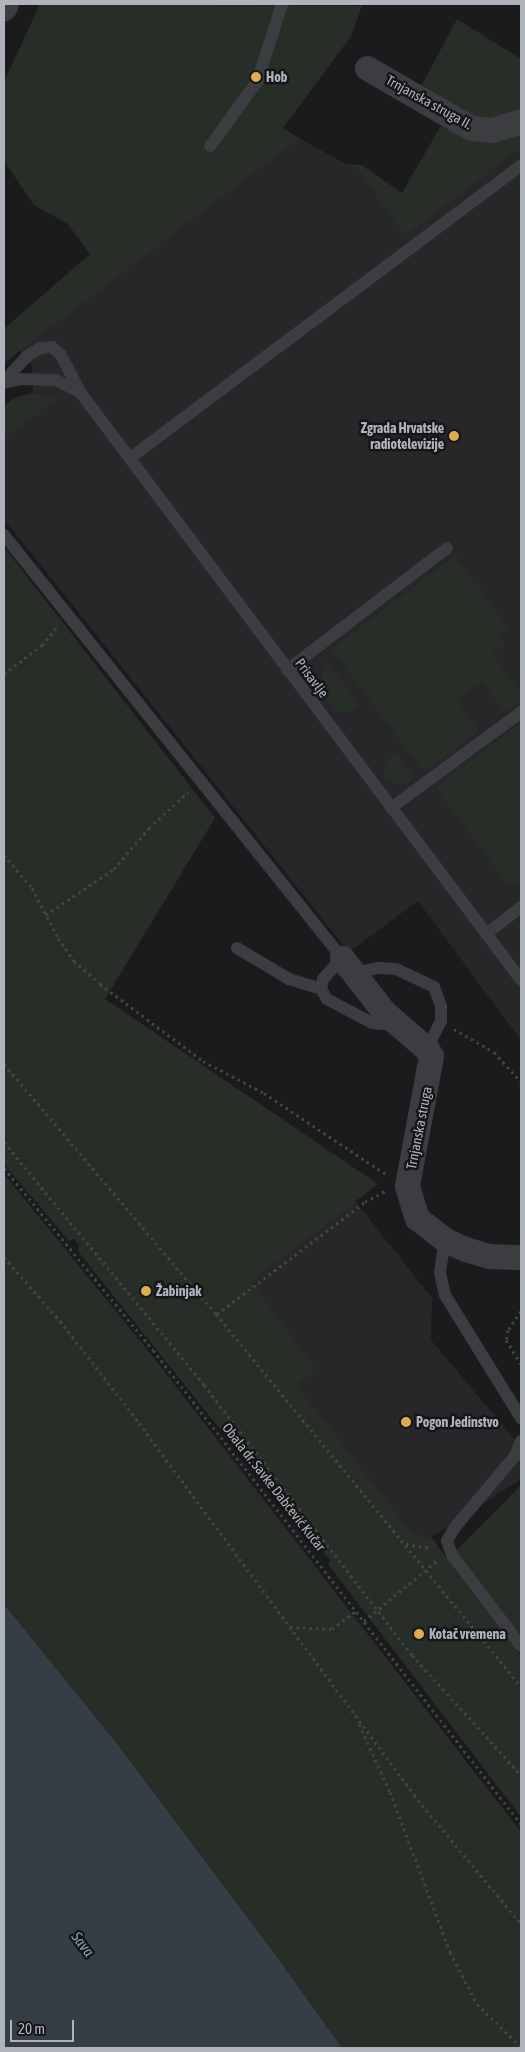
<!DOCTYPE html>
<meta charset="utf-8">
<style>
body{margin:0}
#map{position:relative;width:525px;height:2052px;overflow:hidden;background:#1b1b1d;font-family:"Asap Condensed",sans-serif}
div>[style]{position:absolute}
.built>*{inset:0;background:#27272a}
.green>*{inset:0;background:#272e28}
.water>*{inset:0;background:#363e45}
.path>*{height:3px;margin-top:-1.5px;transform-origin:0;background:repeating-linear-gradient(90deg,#424448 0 2.5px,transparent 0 6.5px)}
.lane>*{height:12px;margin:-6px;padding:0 6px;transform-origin:6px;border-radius:6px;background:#3c3d41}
.street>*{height:25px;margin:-12.5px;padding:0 12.5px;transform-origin:12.5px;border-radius:12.5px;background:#3c3d41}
.dots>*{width:14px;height:14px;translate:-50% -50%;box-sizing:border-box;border:2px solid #161618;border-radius:50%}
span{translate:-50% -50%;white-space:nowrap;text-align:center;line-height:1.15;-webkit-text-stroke:5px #161618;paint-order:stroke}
.poi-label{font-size:14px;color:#afb3bb;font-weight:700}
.left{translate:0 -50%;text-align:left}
.right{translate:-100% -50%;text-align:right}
.street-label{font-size:14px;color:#afb3bb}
.water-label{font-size:15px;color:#8a9fb1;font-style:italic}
.frame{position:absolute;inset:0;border:5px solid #afb3bb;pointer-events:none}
.scale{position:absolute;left:10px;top:2020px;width:64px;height:22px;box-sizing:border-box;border:2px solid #afb3bb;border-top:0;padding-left:6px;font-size:15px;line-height:18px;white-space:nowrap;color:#afb3bb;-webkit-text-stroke:4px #161618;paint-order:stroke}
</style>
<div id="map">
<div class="built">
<i style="clip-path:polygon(283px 129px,358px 171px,405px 236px,521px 148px,521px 1040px,418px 901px,349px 952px,4px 519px,4px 406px,14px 398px,33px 393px,32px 366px,20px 351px)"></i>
<i style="clip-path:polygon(355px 1201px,432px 1298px,431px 1340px,521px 1447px,521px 1479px,431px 1537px,412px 1533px,295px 1385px,316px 1369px,250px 1282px)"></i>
</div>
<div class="green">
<i style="clip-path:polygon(40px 4px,362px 6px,351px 36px,283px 128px,299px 138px,4px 363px,4px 329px,90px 254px,68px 224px,34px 205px,4px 161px,4px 82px)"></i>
<i style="clip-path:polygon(457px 19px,521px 59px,521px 111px,480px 122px,418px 92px)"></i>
<i style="clip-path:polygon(443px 122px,521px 131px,521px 148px,405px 236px,358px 171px,345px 164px,362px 165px,402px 193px)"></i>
<i style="clip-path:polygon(33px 393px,59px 399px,4px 437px,4px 406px,14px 398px)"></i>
<i style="clip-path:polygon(4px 547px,215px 818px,105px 999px,378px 1184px,251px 1282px,316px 1369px,296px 1385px,412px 1533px,431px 1537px,521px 1656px,521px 1817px,328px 1564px,330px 1560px,320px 1547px,315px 1548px,77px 1250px,79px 1245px,74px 1239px,69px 1241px,4px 1164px)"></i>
<i style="clip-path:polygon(455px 556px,508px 627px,499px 635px,505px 644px,492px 654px,521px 693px,521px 700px,505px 712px,482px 682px,457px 701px,479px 731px,427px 770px,421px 768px,331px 649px)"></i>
<i style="clip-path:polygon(326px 660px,360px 705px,351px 712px,336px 711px,324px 696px,321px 677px)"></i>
<i style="clip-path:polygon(521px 723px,521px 881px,511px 884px,506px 882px,436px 787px)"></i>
<i style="clip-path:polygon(396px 752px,412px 775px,409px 784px,397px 784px,385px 778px,385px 762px)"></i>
<i style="clip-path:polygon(4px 1174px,150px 1353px,521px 1832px,521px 2048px,342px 2048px,272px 1950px,114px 1740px,4px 1604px)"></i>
<i style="clip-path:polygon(521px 1485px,521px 1646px,452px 1555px)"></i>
</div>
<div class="water">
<i style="clip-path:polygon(4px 1604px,114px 1740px,272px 1950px,342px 2048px,4px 2048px)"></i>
</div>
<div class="path">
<i style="left:4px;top:674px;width:48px;rotate:-37.3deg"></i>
<i style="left:42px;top:645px;width:23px;rotate:-50deg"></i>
<i style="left:4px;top:855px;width:43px;rotate:49.7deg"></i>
<i style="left:32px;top:888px;width:56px;rotate:62.5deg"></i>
<i style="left:58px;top:938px;width:28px;rotate:55deg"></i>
<i style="left:74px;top:961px;width:35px;rotate:41deg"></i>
<i style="left:100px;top:984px;width:129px;rotate:36.8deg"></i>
<i style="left:203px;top:1061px;width:69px;rotate:27.7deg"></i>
<i style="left:264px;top:1093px;width:148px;rotate:33.7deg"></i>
<i style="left:46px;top:915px;width:82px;rotate:-34.1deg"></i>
<i style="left:114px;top:869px;width:54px;rotate:-49.5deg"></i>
<i style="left:149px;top:828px;width:53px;rotate:-42.7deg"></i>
<i style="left:454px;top:1029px;width:46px;rotate:29.9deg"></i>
<i style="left:494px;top:1052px;width:40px;rotate:48deg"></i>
<i style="left:4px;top:1064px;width:328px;rotate:49.7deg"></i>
<i style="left:216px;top:1314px;width:481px;rotate:50.7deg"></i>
<i style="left:4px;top:1142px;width:315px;rotate:50.5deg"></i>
<i style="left:204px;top:1385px;width:341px;rotate:52.4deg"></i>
<i style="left:412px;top:1655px;width:162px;rotate:47.8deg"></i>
<i style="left:4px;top:1168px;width:235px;rotate:50.7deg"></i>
<i style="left:153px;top:1350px;width:600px;rotate:52.18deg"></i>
<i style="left:4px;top:1257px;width:85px;rotate:48.8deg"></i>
<i style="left:60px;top:1321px;width:129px;rotate:52.2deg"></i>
<i style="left:139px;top:1423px;width:463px;rotate:53.5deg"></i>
<i style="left:414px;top:1795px;width:168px;rotate:50.3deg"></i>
<i style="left:521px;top:1311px;width:23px;rotate:124deg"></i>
<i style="left:508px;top:1330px;width:10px;rotate:101deg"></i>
<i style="left:506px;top:1340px;width:28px;rotate:58deg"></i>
<i style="left:217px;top:1314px;width:186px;rotate:-37.1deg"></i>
<i style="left:365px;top:1202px;width:23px;rotate:-29deg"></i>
<i style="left:406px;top:1544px;width:26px;rotate:9deg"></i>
<i style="left:364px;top:1621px;width:96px;rotate:-39.5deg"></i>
<i style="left:290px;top:1627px;width:42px;rotate:2.7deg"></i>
<i style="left:332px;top:1629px;width:30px;rotate:-37deg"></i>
<i style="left:359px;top:1724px;width:75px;rotate:65.5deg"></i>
<i style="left:390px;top:1792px;width:171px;rotate:69.4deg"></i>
<i style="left:450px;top:1952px;width:59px;rotate:62.6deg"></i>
<i style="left:477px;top:2004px;width:62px;rotate:44.3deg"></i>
</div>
<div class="lane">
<i style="left:210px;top:146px;width:79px;rotate:-53.7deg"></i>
<i style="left:257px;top:82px;width:82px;rotate:-72.2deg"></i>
<i style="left:4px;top:381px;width:34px;rotate:-47deg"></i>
<i style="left:27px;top:356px;width:15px;rotate:-32deg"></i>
<i style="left:40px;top:348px;width:12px;rotate:-5deg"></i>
<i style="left:52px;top:347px;width:12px;rotate:42deg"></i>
<i style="left:61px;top:355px;width:42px;rotate:62.8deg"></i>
<i style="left:80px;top:392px;width:735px;rotate:53.13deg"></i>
<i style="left:4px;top:383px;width:17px;rotate:-13deg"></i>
<i style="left:21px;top:379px;width:35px;rotate:2deg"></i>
<i style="left:56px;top:380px;width:27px;rotate:27deg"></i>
<i style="left:130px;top:458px;width:488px;rotate:-36.8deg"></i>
<i style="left:4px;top:535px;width:541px;rotate:51.37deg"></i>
<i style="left:342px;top:958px;width:28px;rotate:132deg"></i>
<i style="left:323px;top:979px;width:10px;rotate:101deg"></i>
<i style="left:321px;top:989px;width:12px;rotate:59deg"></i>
<i style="left:327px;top:999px;width:51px;rotate:28.1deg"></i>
<i style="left:372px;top:1023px;width:24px;rotate:5deg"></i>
<i style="left:287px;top:670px;width:201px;rotate:-37.3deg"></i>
<i style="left:391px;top:808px;width:162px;rotate:-36.4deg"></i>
<i style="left:486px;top:934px;width:44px;rotate:-37.6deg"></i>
<i style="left:237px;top:948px;width:61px;rotate:30.8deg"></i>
<i style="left:289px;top:979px;width:34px;rotate:17deg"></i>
<i style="left:354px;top:973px;width:25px;rotate:-12deg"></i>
<i style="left:378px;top:968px;width:18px;rotate:3deg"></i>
<i style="left:396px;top:969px;width:42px;rotate:25.3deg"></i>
<i style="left:434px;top:987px;width:20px;rotate:70deg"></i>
<i style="left:441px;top:1006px;width:15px;rotate:90deg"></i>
<i style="left:441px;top:1021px;width:31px;rotate:117deg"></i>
<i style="left:445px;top:1240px;width:33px;rotate:99deg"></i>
<i style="left:440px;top:1273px;width:23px;rotate:77deg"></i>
<i style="left:445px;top:1295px;width:145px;rotate:58.3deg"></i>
<i style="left:521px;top:1441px;width:16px;rotate:112deg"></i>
<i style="left:515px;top:1456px;width:93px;rotate:130.2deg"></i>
<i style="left:455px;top:1527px;width:16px;rotate:120deg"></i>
<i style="left:447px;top:1541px;width:15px;rotate:70deg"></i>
<i style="left:452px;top:1555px;width:114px;rotate:52.8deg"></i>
</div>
<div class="street">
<i style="left:4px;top:8px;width:4px;rotate:-63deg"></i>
<i style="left:367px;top:68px;width:120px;rotate:30deg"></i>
<i style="left:471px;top:128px;width:21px;rotate:5deg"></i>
<i style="left:492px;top:130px;width:30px;rotate:-17deg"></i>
<i style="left:342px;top:958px;width:68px;rotate:52.1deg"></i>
<i style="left:384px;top:1012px;width:57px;rotate:40.7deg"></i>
<i style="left:427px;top:1049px;width:8px;rotate:60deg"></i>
<i style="left:431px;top:1056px;width:132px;rotate:100.5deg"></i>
<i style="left:407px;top:1186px;width:34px;rotate:73deg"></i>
<i style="left:417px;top:1218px;width:36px;rotate:38deg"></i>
<i style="left:445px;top:1240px;width:22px;rotate:24deg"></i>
<i style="left:465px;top:1249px;width:25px;rotate:16deg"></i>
<i style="left:489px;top:1256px;width:32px;rotate:2deg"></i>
</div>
<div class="dots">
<i style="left:256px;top:77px;background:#dfad50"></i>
<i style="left:454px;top:436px;background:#dfad50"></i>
<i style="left:146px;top:1291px;background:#dfad50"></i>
<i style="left:406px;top:1422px;background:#dfad50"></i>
<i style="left:419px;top:1634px;background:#dfad50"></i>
</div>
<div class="poi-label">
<span class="left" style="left:266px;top:77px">Hob</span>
<span class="right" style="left:444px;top:436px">Zgrada Hrvatske<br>radiotelevizije</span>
<span class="left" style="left:156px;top:1291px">Žabinjak</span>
<span class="left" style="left:416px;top:1422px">Pogon Jedinstvo</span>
<span class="left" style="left:429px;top:1634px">Kotač vremena</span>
</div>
<div class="street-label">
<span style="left:429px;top:102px;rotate:29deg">Trnjanska struga II.</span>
<span style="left:312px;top:678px;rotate:53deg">Prisavlje</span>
<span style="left:419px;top:1128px;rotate:-79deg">Trnjanska struga</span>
<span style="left:274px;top:1487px;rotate:52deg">Obala dr. Savke Dabčević Kučar</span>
</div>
<div class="water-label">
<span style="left:83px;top:1944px;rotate:53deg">Sava</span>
</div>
<div class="frame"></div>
<div class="scale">20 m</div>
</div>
